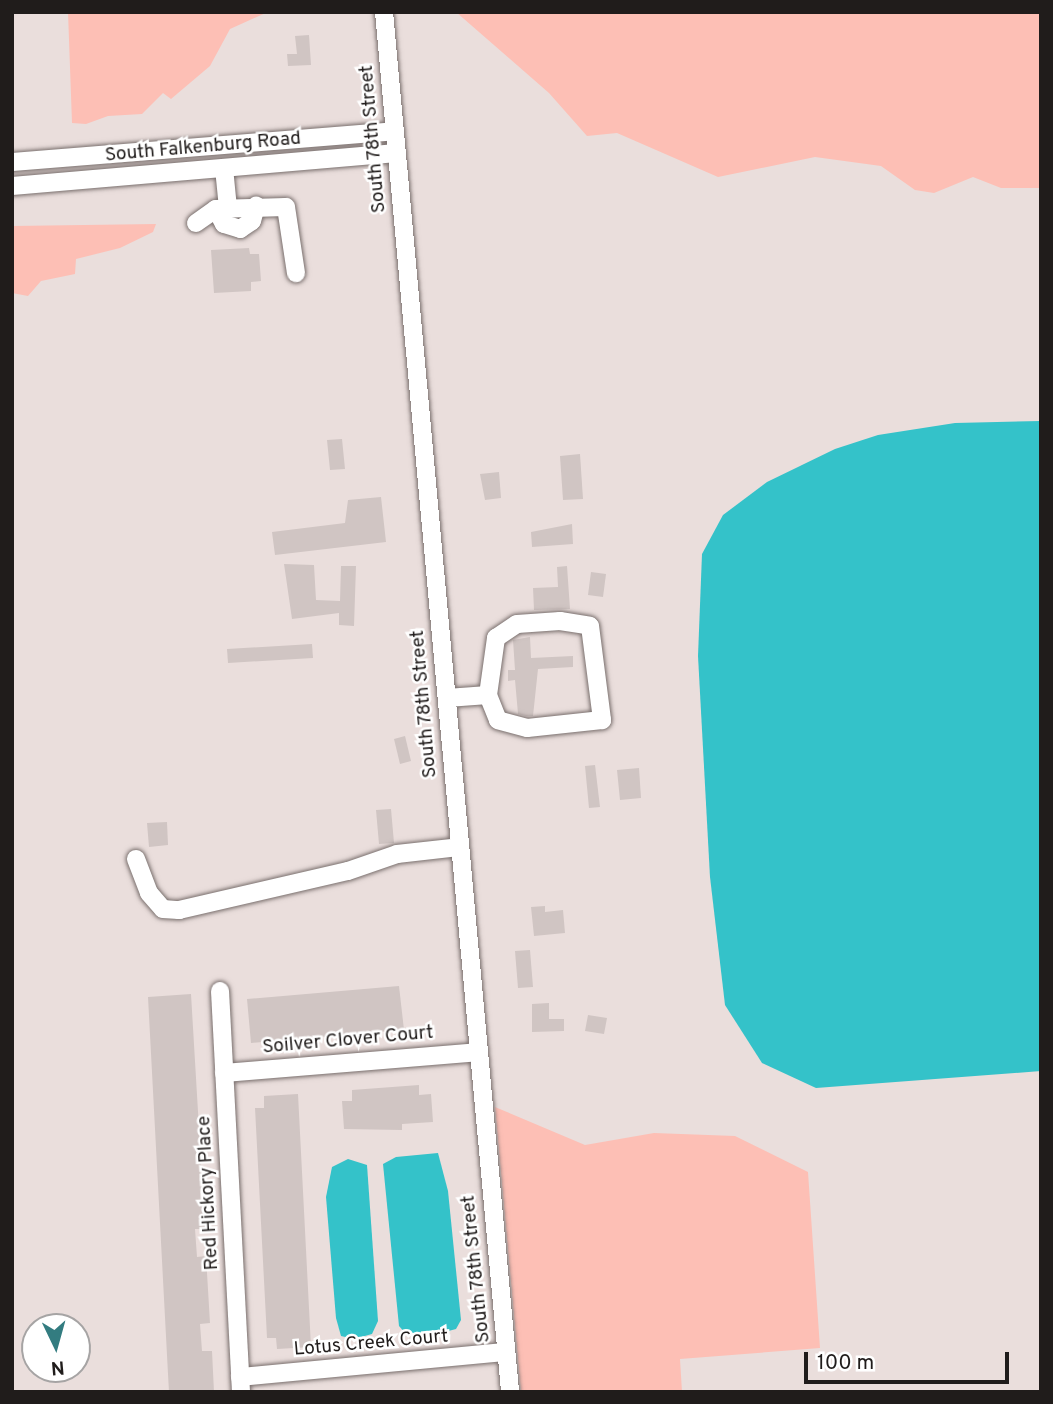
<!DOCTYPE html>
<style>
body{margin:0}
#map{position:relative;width:1053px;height:1404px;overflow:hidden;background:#eadedc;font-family:Overpass,sans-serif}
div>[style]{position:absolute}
.green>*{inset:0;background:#fdbfb5}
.water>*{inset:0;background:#34c2c9}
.building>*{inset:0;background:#d0c5c3}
.roads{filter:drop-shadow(0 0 2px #796f6d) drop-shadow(0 0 2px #796f6d)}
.minor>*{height:18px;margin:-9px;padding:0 9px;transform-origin:9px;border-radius:9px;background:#fff}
span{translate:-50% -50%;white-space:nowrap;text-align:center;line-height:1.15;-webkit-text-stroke:5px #fff;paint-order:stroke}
.street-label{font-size:19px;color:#201c1b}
.frame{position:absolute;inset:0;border:14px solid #201c1b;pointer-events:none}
.north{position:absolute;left:21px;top:1313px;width:70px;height:70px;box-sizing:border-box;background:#fff;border:2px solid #a6a4a4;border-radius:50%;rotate:175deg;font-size:19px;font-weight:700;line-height:28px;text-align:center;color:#201c1b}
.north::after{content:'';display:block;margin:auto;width:24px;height:32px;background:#337c80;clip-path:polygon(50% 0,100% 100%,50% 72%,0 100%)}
.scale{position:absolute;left:804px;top:1352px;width:205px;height:32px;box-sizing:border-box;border:4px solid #201c1b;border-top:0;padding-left:9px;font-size:21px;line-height:24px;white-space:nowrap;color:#201c1b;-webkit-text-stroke:5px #fff;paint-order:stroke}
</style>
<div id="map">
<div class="green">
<i style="clip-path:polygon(68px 12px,268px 12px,230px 29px,210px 66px,171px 99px,163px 93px,142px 114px,108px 116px,86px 124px,72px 123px)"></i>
<i style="clip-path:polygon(456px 12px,1041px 12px,1041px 188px,1001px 188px,973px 177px,934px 193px,915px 190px,881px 166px,815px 157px,718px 177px,617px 133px,587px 136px,549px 93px)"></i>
<i style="clip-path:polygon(156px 224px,153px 232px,120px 248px,76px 259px,75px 274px,41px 281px,28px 296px,12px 293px,12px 226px)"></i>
<i style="clip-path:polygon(495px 1107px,585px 1145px,654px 1133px,735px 1136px,808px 1172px,820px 1348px,680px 1359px,682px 1392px,521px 1392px)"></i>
</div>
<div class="water">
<i style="clip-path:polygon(1041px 421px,1041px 1071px,816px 1088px,762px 1063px,725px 1005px,710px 877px,698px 656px,702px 554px,723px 515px,767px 482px,835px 449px,878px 435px,955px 423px)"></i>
<i style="clip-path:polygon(438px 1153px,448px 1191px,461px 1320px,456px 1329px,441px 1333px,406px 1334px,399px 1326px,383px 1164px,396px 1157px)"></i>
<i style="clip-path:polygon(348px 1159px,367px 1165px,378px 1321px,372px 1334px,354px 1339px,341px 1336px,336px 1318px,326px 1197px,332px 1167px)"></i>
</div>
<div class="building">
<i style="clip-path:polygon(309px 35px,311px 65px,288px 66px,287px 54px,297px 54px,295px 36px)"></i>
<i style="clip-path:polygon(249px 248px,250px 254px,259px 254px,261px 281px,251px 282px,251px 291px,214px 293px,211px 250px)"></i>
<i style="clip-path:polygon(342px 439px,345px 469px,330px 470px,327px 440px)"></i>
<i style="clip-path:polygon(580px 454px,583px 499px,563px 500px,560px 456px)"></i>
<i style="clip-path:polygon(499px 472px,501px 498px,485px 500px,480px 474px)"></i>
<i style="clip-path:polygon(381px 497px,386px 542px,275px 555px,272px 532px,345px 523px,348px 500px)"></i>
<i style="clip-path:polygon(572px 524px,573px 544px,532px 547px,531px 532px)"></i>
<i style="clip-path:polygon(284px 564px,314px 565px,316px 600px,340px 601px,341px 566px,356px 566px,354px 626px,339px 625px,339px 613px,292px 619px)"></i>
<i style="clip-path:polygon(567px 566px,570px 609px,534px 610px,533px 588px,558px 587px,557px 567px)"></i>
<i style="clip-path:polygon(591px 572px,606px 574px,603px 597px,588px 595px)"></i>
<i style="clip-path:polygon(530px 637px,531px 658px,573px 656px,573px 667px,538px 669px,533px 716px,526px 716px,518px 714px,515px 680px,508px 681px,508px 670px,515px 670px,513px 640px)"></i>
<i style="clip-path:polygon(312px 644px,313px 658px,228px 663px,227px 649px)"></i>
<i style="clip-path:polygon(405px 736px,411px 761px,400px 764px,394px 739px)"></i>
<i style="clip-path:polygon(595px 765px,600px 807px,589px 808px,585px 766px)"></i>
<i style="clip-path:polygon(639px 768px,641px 798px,620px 800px,617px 770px)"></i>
<i style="clip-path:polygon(391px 809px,394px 843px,379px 844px,376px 810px)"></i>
<i style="clip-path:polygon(167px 822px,168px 845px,149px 847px,147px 823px)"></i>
<i style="clip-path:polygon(545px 906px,545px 912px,563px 910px,565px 933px,534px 936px,531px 907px)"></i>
<i style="clip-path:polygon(530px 950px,533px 987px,518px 988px,515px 951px)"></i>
<i style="clip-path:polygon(399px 986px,404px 1030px,251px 1043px,247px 999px)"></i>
<i style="clip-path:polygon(191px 994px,205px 1229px,195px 1229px,197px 1257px,206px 1256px,210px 1323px,200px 1324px,202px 1351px,212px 1351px,214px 1392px,169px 1392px,168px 1374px,148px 997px)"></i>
<i style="clip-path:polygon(549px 1003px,549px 1019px,564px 1019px,564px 1031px,532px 1032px,532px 1004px)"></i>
<i style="clip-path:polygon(588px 1015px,607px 1018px,604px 1034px,585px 1031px)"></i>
<i style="clip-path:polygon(419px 1085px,419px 1095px,431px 1094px,433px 1122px,402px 1124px,402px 1130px,344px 1129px,342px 1101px,352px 1101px,352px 1090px)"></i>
<i style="clip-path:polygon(298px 1094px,311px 1347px,277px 1349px,276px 1338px,267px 1338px,255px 1108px,264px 1108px,264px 1096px)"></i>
</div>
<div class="roads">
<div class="minor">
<i style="left:384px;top:12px;width:1386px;rotate:84.78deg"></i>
<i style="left:12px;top:162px;width:384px;rotate:-4.6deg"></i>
<i style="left:224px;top:168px;width:40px;rotate:84.3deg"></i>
<i style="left:12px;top:186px;width:386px;rotate:-4.9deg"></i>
<i style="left:216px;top:209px;width:17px;rotate:62deg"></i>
<i style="left:224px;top:224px;width:17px;rotate:17deg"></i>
<i style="left:240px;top:229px;width:14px;rotate:-34deg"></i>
<i style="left:252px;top:221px;width:16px;rotate:-75deg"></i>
<i style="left:196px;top:223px;width:24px;rotate:-35deg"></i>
<i style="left:216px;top:209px;width:70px;rotate:-1.6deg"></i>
<i style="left:286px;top:207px;width:67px;rotate:81.4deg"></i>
<i style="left:560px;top:621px;width:30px;rotate:9deg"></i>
<i style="left:590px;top:626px;width:95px;rotate:82.7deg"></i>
<i style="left:602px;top:720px;width:75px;rotate:173.9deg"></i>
<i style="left:527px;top:728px;width:30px;rotate:-165deg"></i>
<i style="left:498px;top:720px;width:27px;rotate:-112deg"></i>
<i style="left:488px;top:695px;width:58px;rotate:-82deg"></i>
<i style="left:496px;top:638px;width:25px;rotate:-34deg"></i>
<i style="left:517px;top:624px;width:43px;rotate:-4deg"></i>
<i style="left:447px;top:698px;width:41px;rotate:-4.2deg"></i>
<i style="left:136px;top:859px;width:36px;rotate:69deg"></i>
<i style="left:149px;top:893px;width:21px;rotate:49deg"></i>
<i style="left:163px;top:909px;width:16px;rotate:4deg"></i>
<i style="left:179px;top:910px;width:173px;rotate:-13deg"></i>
<i style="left:348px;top:871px;width:52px;rotate:-19.1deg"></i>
<i style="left:397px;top:854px;width:62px;rotate:-6.4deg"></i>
<i style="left:220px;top:991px;width:402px;rotate:87deg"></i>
<i style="left:224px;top:1073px;width:254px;rotate:-4.7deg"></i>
<i style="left:240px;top:1377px;width:267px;rotate:-5.4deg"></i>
</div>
</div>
<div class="street-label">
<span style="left:374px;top:139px;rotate:-95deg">South 78th Street</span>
<span style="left:203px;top:148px;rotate:-5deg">South Falkenburg Road</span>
<span style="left:425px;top:704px;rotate:-95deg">South 78th Street</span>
<span style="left:348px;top:1041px;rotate:-5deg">Soilver Clover Court</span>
<span style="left:209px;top:1193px;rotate:-93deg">Red Hickory Place</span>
<span style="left:477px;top:1269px;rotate:-96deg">South 78th Street</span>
<span style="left:371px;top:1344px;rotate:-5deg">Lotus Creek Court</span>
</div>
<div class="frame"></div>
<div class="north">N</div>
<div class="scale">100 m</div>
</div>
